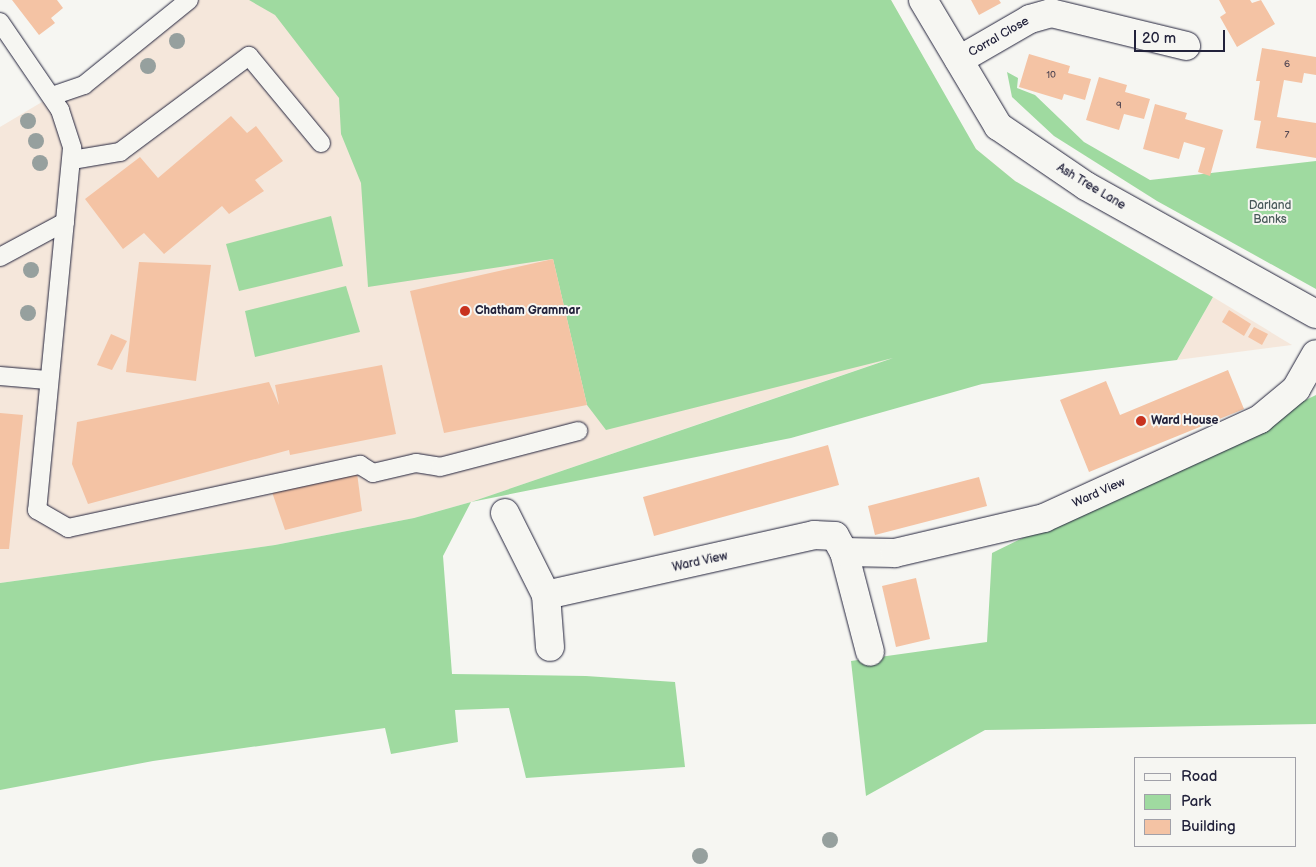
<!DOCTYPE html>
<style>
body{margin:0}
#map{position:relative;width:1316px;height:867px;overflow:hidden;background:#f6f6f2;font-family:"Balsamiq Sans",sans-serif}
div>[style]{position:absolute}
.built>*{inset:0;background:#f5e7db}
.green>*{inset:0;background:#9fdaa0}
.building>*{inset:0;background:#f4c3a4}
.roads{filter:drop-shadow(0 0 1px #22223b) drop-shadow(0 0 1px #22223b)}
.service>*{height:18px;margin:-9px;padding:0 9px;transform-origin:9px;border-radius:9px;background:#f6f6f2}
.minor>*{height:28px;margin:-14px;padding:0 14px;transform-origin:14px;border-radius:14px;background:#f6f6f2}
.tertiary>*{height:28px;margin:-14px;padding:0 14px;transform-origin:14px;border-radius:14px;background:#f6f6f2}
.trees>*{width:16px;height:16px;margin:-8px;border-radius:50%;background:#96a09e}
.dots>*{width:14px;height:14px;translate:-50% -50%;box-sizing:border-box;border:2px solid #f6f6f2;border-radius:50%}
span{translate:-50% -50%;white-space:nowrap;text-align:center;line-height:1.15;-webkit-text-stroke:4px #f6f6f2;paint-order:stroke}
.number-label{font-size:10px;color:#564a55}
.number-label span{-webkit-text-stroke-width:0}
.street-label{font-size:12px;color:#22223b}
.park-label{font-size:12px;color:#485959}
.poi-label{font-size:12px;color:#22223b;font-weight:700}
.left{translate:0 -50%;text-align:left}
.legend{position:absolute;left:1134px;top:757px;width:162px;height:90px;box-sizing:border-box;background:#f6f6f2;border:1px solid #a1a1a9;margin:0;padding:6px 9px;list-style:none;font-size:15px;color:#22223b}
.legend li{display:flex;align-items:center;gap:10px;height:25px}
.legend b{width:25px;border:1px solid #a1a1a9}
.scale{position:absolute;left:1134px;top:30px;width:91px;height:22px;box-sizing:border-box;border:2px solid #22223b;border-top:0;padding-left:6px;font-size:15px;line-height:18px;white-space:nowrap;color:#22223b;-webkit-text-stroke:4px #f6f6f2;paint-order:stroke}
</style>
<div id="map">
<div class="built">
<i style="clip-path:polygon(193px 0,891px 0,968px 137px,976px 149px,1015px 181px,901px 355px,471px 502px,414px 518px,275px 545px,0 583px,0 127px,52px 96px,78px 95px)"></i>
<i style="clip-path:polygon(1213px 297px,1292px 345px,1177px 360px)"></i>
</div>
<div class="green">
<i style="clip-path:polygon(249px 0,891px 0,976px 149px,1015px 181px,1213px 297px,1177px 360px,982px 384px,791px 438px,471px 502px,443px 556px,452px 674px,586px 676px,675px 682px,685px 767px,526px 778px,509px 708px,455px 710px,458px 742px,391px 754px,385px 728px,153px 761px,0 790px,0 583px,275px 545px,414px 518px,471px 502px,893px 358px,606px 430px,587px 405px,553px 259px,368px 287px,361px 183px,341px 134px,339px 98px,275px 15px)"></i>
<i style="clip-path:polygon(1007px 72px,1018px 78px,1017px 88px,1035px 95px,1084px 142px,1150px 180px,1316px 161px,1316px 289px,1157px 201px,1054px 136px,1012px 97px)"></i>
<i style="clip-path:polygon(331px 216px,343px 266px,239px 291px,226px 244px)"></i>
<i style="clip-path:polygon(346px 286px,360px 332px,255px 357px,245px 311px)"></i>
<i style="clip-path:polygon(1316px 395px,1316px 724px,985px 730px,866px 796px,851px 661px,987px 642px,992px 553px)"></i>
</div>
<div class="building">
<i style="clip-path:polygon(12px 0,57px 0,63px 8px,51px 18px,55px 23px,39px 35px)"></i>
<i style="clip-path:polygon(971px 0,999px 0,1001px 3px,979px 15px)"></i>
<i style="clip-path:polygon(1219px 0,1250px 0,1252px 3px,1261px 0,1275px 24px,1237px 47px,1220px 17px,1226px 13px)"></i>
<i style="clip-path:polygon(1262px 48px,1316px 57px,1316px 75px,1304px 73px,1302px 83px,1284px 80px,1277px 117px,1316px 123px,1316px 158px,1256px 148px,1261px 121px,1254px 120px,1260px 81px,1256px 81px)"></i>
<i style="clip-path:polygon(1029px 54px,1070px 66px,1068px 73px,1091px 79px,1085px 100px,1064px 94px,1062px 100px,1019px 87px)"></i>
<i style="clip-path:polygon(1099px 77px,1127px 85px,1125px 92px,1150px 99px,1144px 119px,1124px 114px,1119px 130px,1086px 120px)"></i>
<i style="clip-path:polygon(1155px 104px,1187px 113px,1185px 119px,1223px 130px,1210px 176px,1198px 172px,1205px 148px,1184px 142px,1179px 159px,1143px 149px)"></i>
<i style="clip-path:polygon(231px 116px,247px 133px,256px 126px,283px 161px,255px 180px,264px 191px,229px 214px,222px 206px,164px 254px,144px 233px,123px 249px,85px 199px,140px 157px,158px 178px)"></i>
<i style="clip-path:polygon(553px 259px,587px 405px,444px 433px,410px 291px)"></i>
<i style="clip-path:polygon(139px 262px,211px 265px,196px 381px,126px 372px)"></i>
<i style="clip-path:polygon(1229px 310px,1251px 324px,1244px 336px,1222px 322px)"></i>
<i style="clip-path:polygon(1254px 327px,1268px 334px,1262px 345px,1248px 337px)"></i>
<i style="clip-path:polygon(111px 334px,127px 341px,112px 370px,97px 365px)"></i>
<i style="clip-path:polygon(382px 365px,396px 434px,290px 455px,289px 450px,88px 504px,72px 464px,77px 422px,269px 382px,279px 405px,275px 385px)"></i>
<i style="clip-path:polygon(1228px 370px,1244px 409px,1089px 472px,1060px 400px,1106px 381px,1120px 415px)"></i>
<i style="clip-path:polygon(0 413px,23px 415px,9px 549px,0 549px)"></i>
<i style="clip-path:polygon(828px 445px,839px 485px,654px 536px,643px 497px)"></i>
<i style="clip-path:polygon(357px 473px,362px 511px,285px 530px,272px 492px)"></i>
<i style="clip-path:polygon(979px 477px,987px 506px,875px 535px,868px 506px)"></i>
<i style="clip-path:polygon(916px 578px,930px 639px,896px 647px,882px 586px)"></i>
</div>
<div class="roads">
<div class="service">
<i style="left:0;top:22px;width:107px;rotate:55.7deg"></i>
<i style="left:60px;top:110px;width:40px;rotate:72deg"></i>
<i style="left:72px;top:148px;width:364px;rotate:95.5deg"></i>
<i style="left:37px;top:510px;width:36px;rotate:30deg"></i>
<i style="left:68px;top:528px;width:299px;rotate:-12.2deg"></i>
<i style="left:360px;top:465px;width:15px;rotate:32deg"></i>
<i style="left:373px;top:473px;width:44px;rotate:-13.1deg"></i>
<i style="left:416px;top:463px;width:24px;rotate:9deg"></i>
<i style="left:440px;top:467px;width:143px;rotate:-14.6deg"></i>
<i style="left:52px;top:96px;width:34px;rotate:-19deg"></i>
<i style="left:84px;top:85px;width:135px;rotate:-39deg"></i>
<i style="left:72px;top:160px;width:49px;rotate:-9.5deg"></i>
<i style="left:120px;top:152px;width:161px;rotate:-36.7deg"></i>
<i style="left:249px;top:56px;width:113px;rotate:50.4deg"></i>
<i style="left:0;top:257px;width:74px;rotate:-28.3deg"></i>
<i style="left:0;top:376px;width:47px;rotate:4.9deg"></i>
</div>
<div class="minor">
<i style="left:959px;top:60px;width:82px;rotate:-30deg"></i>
<i style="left:1030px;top:19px;width:22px;rotate:-16deg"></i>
<i style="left:1051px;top:13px;width:139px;rotate:13.7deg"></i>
<i style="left:505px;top:513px;width:92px;rotate:63.4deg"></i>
<i style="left:546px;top:595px;width:52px;rotate:85.6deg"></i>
<i style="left:844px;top:552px;width:103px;rotate:75.4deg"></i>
<i style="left:546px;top:595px;width:275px;rotate:-12.6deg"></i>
<i style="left:814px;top:535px;width:21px;rotate:3deg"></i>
<i style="left:835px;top:536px;width:18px;rotate:61deg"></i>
<i style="left:844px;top:552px;width:51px;rotate:1.1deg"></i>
<i style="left:895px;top:553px;width:153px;rotate:-13.2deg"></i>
<i style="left:1044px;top:518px;width:238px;rotate:-24.6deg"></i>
<i style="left:1260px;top:419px;width:47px;rotate:-39.8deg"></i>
<i style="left:1296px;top:389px;width:40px;rotate:-60.3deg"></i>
</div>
<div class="tertiary">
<i style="left:923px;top:0;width:147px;rotate:59.2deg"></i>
<i style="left:998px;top:126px;width:107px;rotate:34.3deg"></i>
<i style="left:1086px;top:186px;width:263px;rotate:29.1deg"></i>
</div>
</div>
<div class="trees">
<i style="left:177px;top:41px"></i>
<i style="left:148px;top:66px"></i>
<i style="left:28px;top:121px"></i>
<i style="left:36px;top:141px"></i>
<i style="left:40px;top:163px"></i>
<i style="left:31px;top:270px"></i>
<i style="left:28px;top:313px"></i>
<i style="left:830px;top:840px"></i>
<i style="left:700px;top:856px"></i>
</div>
<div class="dots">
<i style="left:465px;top:311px;background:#c8321e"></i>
<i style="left:1141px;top:421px;background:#c8321e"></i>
</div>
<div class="number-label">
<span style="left:1287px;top:65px">6</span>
<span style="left:1051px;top:76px">10</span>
<span style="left:1119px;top:106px">9</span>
<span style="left:1287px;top:136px">7</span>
</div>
<div class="street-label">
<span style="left:999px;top:37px;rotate:-30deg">Corral Close</span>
<span style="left:1091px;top:187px;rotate:31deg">Ash Tree Lane</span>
<span style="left:1099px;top:493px;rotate:-24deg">Ward View</span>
<span style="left:700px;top:562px;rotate:-12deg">Ward View</span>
</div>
<div class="park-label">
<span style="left:1270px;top:213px">Darland<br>Banks</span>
</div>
<div class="poi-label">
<span class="left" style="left:475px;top:311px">Chatham Grammar</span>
<span class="left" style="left:1151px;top:421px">Ward House</span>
</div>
<ul class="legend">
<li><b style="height:6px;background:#f6f6f2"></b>Road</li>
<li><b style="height:14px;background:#9fdaa0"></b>Park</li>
<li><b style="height:14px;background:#f4c3a4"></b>Building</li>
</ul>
<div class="scale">20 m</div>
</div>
